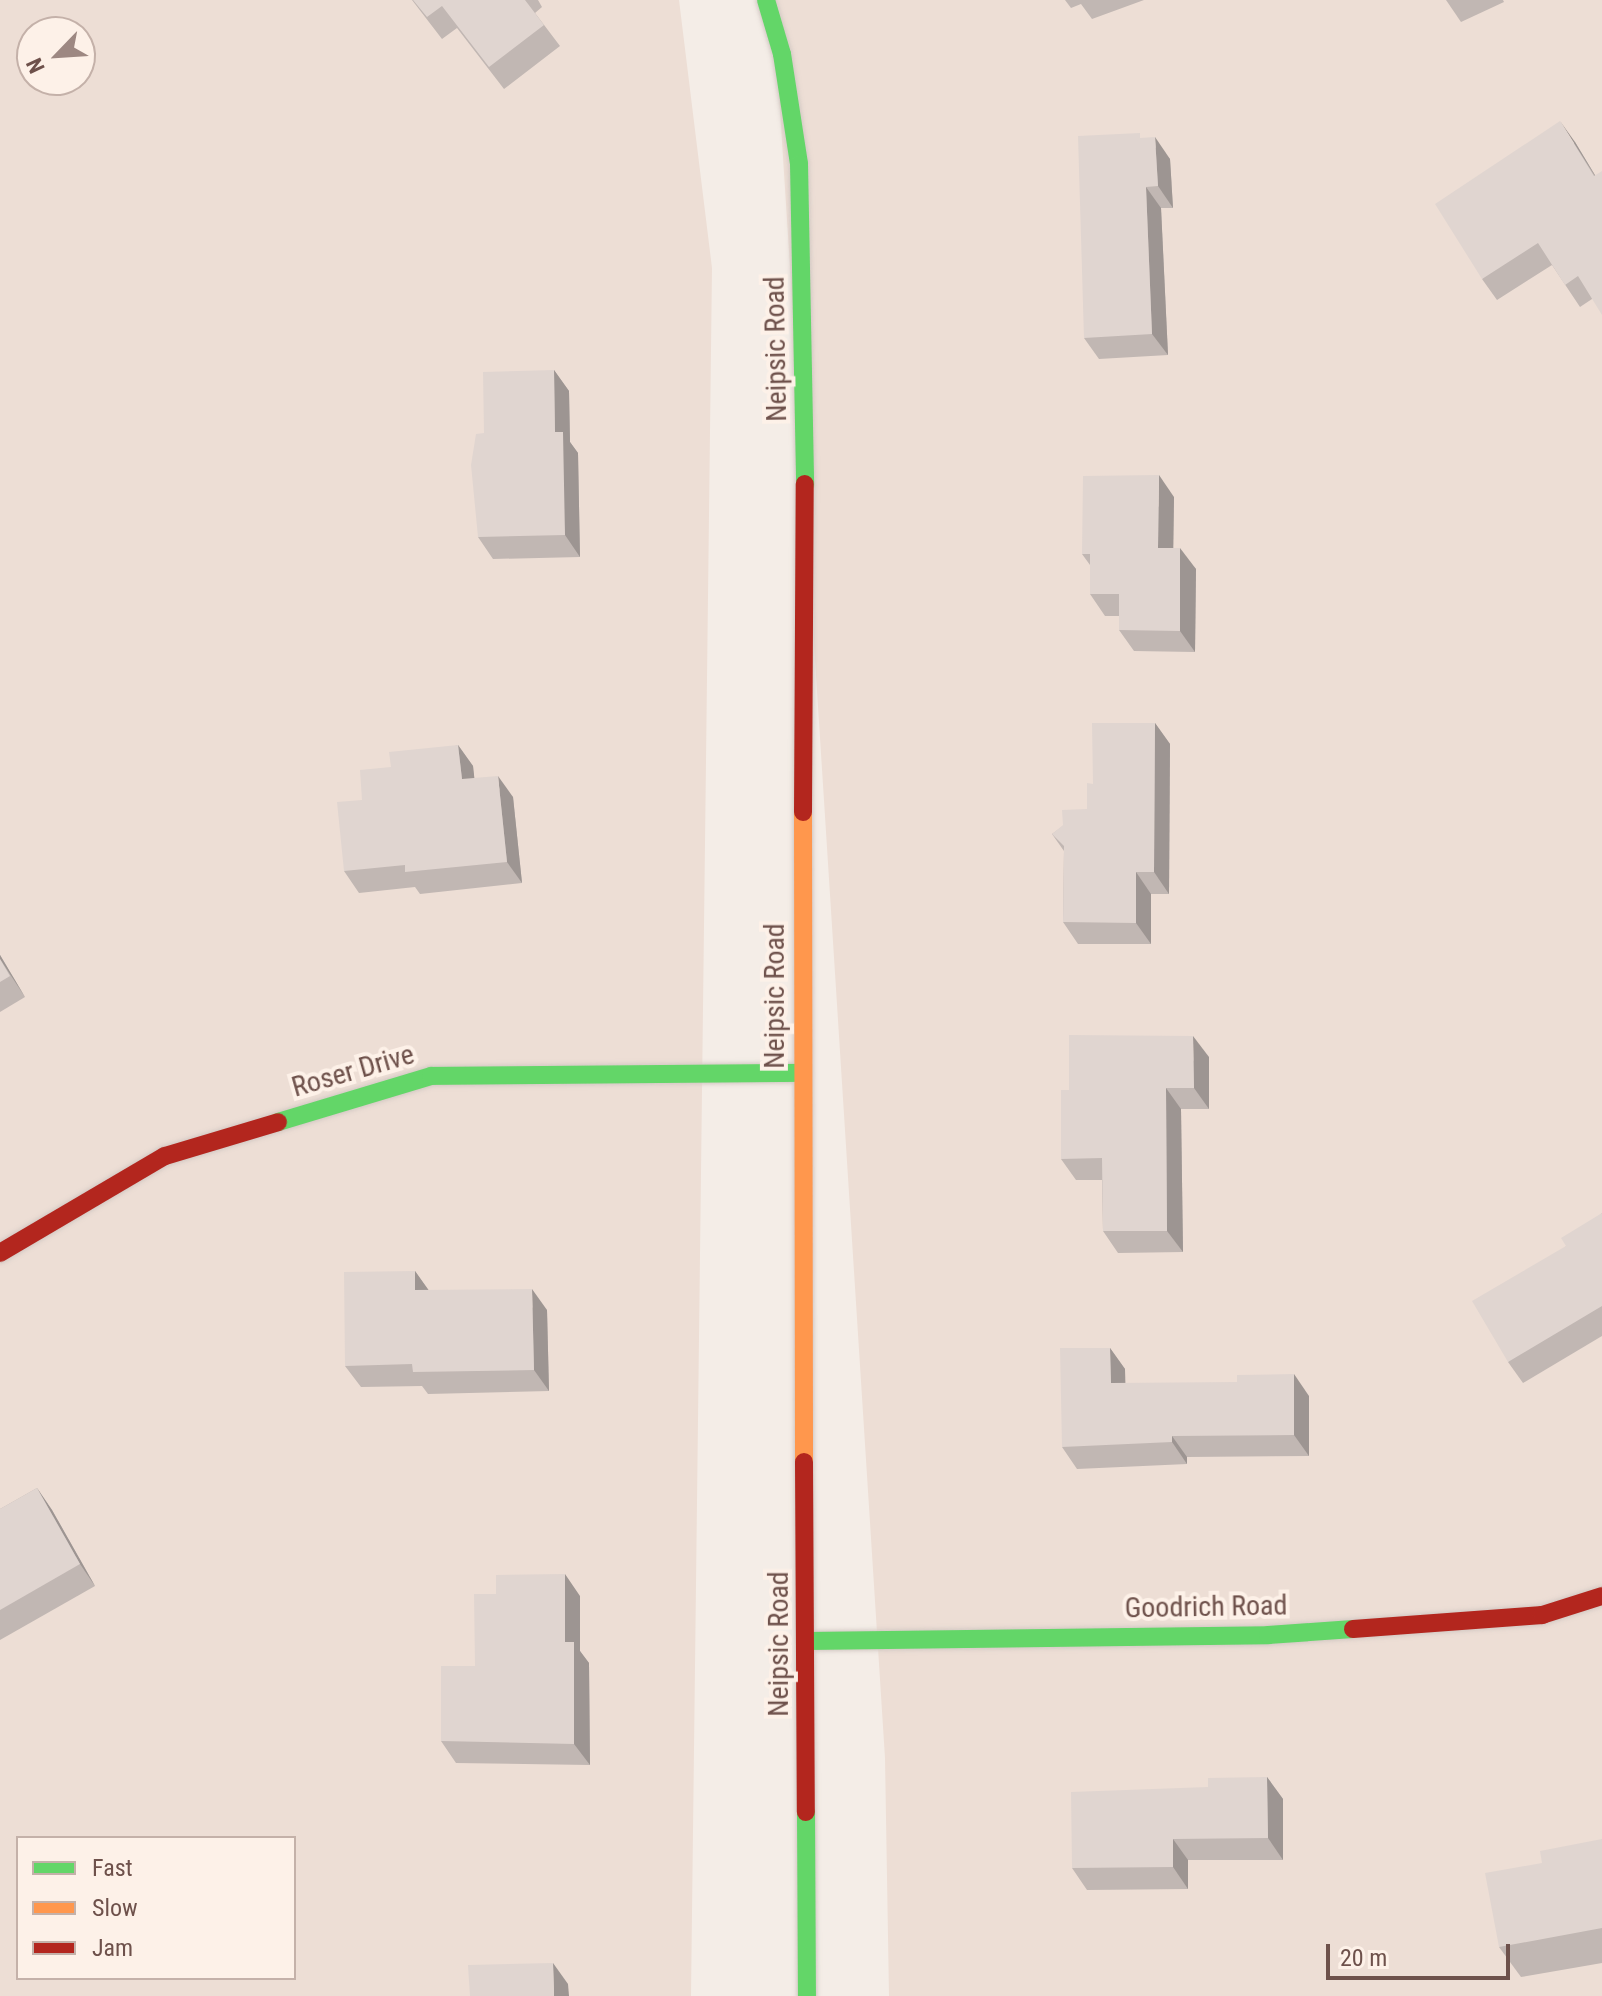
<!DOCTYPE html>
<style>
body{margin:0}
#map{position:relative;width:1602px;height:1996px;overflow:hidden;background:#f4ede7;font-family:"Roboto Condensed",sans-serif}
div>[style]{position:absolute}
.residential>*{inset:0;background:#edded5}
.roads{filter:drop-shadow(0 0 2px #d3c9c4) drop-shadow(0 0 2px #d3c9c4)}
.fast>*{height:18px;margin:-9px;padding:0 9px;transform-origin:9px;border-radius:9px;background:#63d668}
.slow>*{height:18px;margin:-9px;padding:0 9px;transform-origin:9px;border-radius:9px;background:#ff974d}
.jam>*{height:18px;margin:-9px;padding:0 9px;transform-origin:9px;border-radius:9px;background:#b3261e}
.wall>*{inset:0;background:#c1b7b3}
.shaded-wall>*{inset:0;background:#9d9592}
.building>*{inset:0;background:#e0d5d0}
span{translate:-50% -50%;white-space:nowrap;text-align:center;line-height:1.15;-webkit-text-stroke:8px #fdf1e8;paint-order:stroke}
.street-label{font-size:28px;color:#6e514b}
.legend{position:absolute;left:16px;top:1836px;width:280px;height:144px;box-sizing:border-box;background:#fdf1e8;border:2px solid #c4b1a9;margin:0;padding:10px 14px;list-style:none;font-size:24px;color:#6e514b}
.legend li{display:flex;align-items:center;gap:16px;height:40px}
.legend b{width:40px;border:2px solid #c4b1a9}
.north{position:absolute;left:16px;top:16px;width:80px;height:80px;box-sizing:border-box;background:#fdf1e8;border:2px solid #c4b1a9;border-radius:50%;rotate:245deg;font-size:22px;font-weight:700;line-height:32px;text-align:center;color:#6e514b}
.north::after{content:'';display:block;margin:auto;width:28px;height:36px;background:#9d8882;clip-path:polygon(50% 0,100% 100%,50% 72%,0 100%)}
.scale{position:absolute;left:1326px;top:1944px;width:184px;height:36px;box-sizing:border-box;border:4px solid #6e514b;border-top:0;padding-left:10px;font-size:24px;line-height:28px;white-space:nowrap;color:#6e514b;-webkit-text-stroke:6px #fdf1e8;paint-order:stroke}
</style>
<div id="map">
<div class="residential">
<i style="clip-path:polygon(evenodd,0 0,679px 0,712px 268px,691px 1996px,0 1996px,0 0,32px 32px,80px 32px,80px 80px,32px 80px,32px 32px,0 0,18px 1838px,294px 1838px,294px 1978px,18px 1978px,18px 1838px)"></i>
<i style="clip-path:polygon(773px 0,1602px 0,1602px 1996px,889px 1996px,885px 1758px)"></i>
</div>
<div class="roads">
<div class="fast">
<i style="left:766px;top:0;width:56px;rotate:73.5deg"></i>
<i style="left:782px;top:54px;width:111px;rotate:81.2deg"></i>
<i style="left:799px;top:164px;width:320px;rotate:88.9deg"></i>
<i style="left:278px;top:1122px;width:160px;rotate:-16.7deg"></i>
<i style="left:431px;top:1076px;width:371px;rotate:-0.5deg"></i>
<i style="left:807px;top:1641px;width:461px;rotate:-0.7deg"></i>
<i style="left:1268px;top:1635px;width:85px;rotate:-4deg"></i>
<i style="left:806px;top:1812px;width:184px;rotate:89.7deg"></i>
</div>
<div class="slow">
<i style="left:803px;top:812px;width:650px;rotate:89.91deg"></i>
</div>
<div class="jam">
<i style="left:803px;top:812px;width:328px;rotate:-89.7deg"></i>
<i style="left:0;top:1253px;width:191px;rotate:-30.5deg"></i>
<i style="left:165px;top:1156px;width:118px;rotate:-16.7deg"></i>
<i style="left:804px;top:1462px;width:350px;rotate:89.7deg"></i>
<i style="left:1353px;top:1629px;width:190px;rotate:-4.2deg"></i>
<i style="left:1542px;top:1615px;width:63px;rotate:-17.6deg"></i>
</div>
</div>
<div class="wall">
<i style="clip-path:polygon(412px 0,538px 0,542px 7px,535px 13px,560px 46px,504px 89px,457px 28px,442px 39px)"></i>
<i style="clip-path:polygon(1065px 0,1144px 0,1092px 19px,1081px 4px,1071px 8px)"></i>
<i style="clip-path:polygon(1446px 0,1503px 0,1504px 2px,1461px 22px)"></i>
<i style="clip-path:polygon(1143px 138px,1170px 159px,1173px 208px,1161px 208px,1168px 355px,1099px 359px,1084px 338px)"></i>
<i style="clip-path:polygon(1575px 142px,1595px 175px,1592px 299px,1580px 307px,1552px 265px,1497px 300px,1482px 279px)"></i>
<i style="clip-path:polygon(554px 370px,569px 391px,570px 442px,578px 453px,580px 557px,493px 559px,478px 537px,484px 433px)"></i>
<i style="clip-path:polygon(1174px 497px,1173px 548px,1196px 569px,1195px 652px,1134px 651px,1119px 630px,1119px 616px,1105px 616px,1090px 594px,1090px 565px,1082px 554px)"></i>
<i style="clip-path:polygon(1155px 723px,1170px 744px,1169px 894px,1151px 894px,1151px 944px,1078px 944px,1063px 922px,1064px 851px,1052px 834px,1087px 809px,1093px 784px)"></i>
<i style="clip-path:polygon(458px 745px,473px 766px,474px 778px,513px 797px,522px 883px,420px 894px,415px 887px,359px 893px,344px 871px,362px 800px,391px 767px)"></i>
<i style="clip-path:polygon(0 955px,25px 997px,0 1012px)"></i>
<i style="clip-path:polygon(1209px 1057px,1209px 1109px,1181px 1109px,1183px 1252px,1118px 1253px,1103px 1231px,1102px 1180px,1076px 1180px,1061px 1159px,1069px 1090px)"></i>
<i style="clip-path:polygon(1602px 1213px,1602px 1336px,1523px 1383px,1508px 1362px,1566px 1246px)"></i>
<i style="clip-path:polygon(415px 1271px,428px 1290px,547px 1310px,549px 1391px,428px 1394px,422px 1386px,361px 1387px,345px 1366px)"></i>
<i style="clip-path:polygon(1110px 1348px,1125px 1369px,1125px 1383px,1309px 1396px,1309px 1456px,1187px 1457px,1187px 1464px,1077px 1469px,1062px 1447px)"></i>
<i style="clip-path:polygon(37px 1488px,52px 1510px,95px 1586px,0 1640px,0 1509px)"></i>
<i style="clip-path:polygon(580px 1596px,580px 1651px,589px 1663px,590px 1765px,456px 1763px,441px 1741px,475px 1666px)"></i>
<i style="clip-path:polygon(1267px 1777px,1283px 1799px,1283px 1860px,1188px 1860px,1188px 1889px,1087px 1890px,1072px 1868px,1208px 1787px)"></i>
<i style="clip-path:polygon(1602px 1839px,1602px 1963px,1521px 1977px,1499px 1947px)"></i>
</div>
<div class="shaded-wall">
<i style="clip-path:polygon(1560px 121px,1575px 142px,1602px 187px)"></i>
<i style="clip-path:polygon(1155px 137px,1170px 159px,1173px 208px,1158px 186px)"></i>
<i style="clip-path:polygon(1146px 187px,1161px 208px,1168px 355px,1152px 334px)"></i>
<i style="clip-path:polygon(554px 370px,569px 391px,570px 442px,578px 453px,580px 557px,565px 535px,555px 432px)"></i>
<i style="clip-path:polygon(1159px 475px,1174px 497px,1173px 570px,1158px 548px)"></i>
<i style="clip-path:polygon(1180px 548px,1196px 569px,1195px 652px,1180px 631px)"></i>
<i style="clip-path:polygon(1155px 723px,1170px 744px,1169px 894px,1154px 872px)"></i>
<i style="clip-path:polygon(458px 745px,473px 766px,477px 801px,462px 779px)"></i>
<i style="clip-path:polygon(498px 776px,513px 797px,522px 883px,507px 862px)"></i>
<i style="clip-path:polygon(1136px 872px,1151px 894px,1151px 944px,1136px 923px)"></i>
<i style="clip-path:polygon(0 955px,25px 997px,0 959px)"></i>
<i style="clip-path:polygon(1193px 1036px,1209px 1057px,1209px 1109px,1194px 1088px)"></i>
<i style="clip-path:polygon(1166px 1088px,1181px 1109px,1183px 1252px,1167px 1231px)"></i>
<i style="clip-path:polygon(415px 1271px,430px 1292px,415px 1290px)"></i>
<i style="clip-path:polygon(532px 1289px,547px 1310px,549px 1391px,534px 1370px)"></i>
<i style="clip-path:polygon(1110px 1348px,1125px 1369px,1126px 1405px,1111px 1383px)"></i>
<i style="clip-path:polygon(1294px 1374px,1309px 1396px,1309px 1456px,1294px 1435px)"></i>
<i style="clip-path:polygon(1172px 1436px,1187px 1457px,1187px 1464px,1172px 1442px)"></i>
<i style="clip-path:polygon(37px 1488px,52px 1510px,95px 1586px,80px 1564px)"></i>
<i style="clip-path:polygon(565px 1574px,580px 1596px,580px 1651px,589px 1663px,590px 1765px,574px 1744px,565px 1642px)"></i>
<i style="clip-path:polygon(1267px 1777px,1283px 1799px,1283px 1860px,1268px 1838px)"></i>
<i style="clip-path:polygon(1173px 1839px,1188px 1860px,1188px 1889px,1173px 1867px)"></i>
<i style="clip-path:polygon(553px 1963px,568px 1984px,569px 1996px,554px 1996px)"></i>
</div>
<div class="building">
<i style="clip-path:polygon(413px 0,525px 0,544px 25px,489px 67px,442px 6px,427px 17px)"></i>
<i style="clip-path:polygon(1560px 121px,1594px 176px,1602px 171px,1602px 315px,1578px 276px,1565px 285px,1538px 243px,1482px 279px,1435px 204px)"></i>
<i style="clip-path:polygon(1140px 133px,1140px 138px,1155px 137px,1158px 186px,1146px 187px,1152px 334px,1084px 338px,1078px 136px)"></i>
<i style="clip-path:polygon(554px 370px,555px 432px,563px 432px,565px 535px,478px 537px,471px 465px,476px 434px,484px 433px,483px 372px)"></i>
<i style="clip-path:polygon(1159px 475px,1158px 548px,1180px 548px,1180px 631px,1119px 630px,1119px 594px,1090px 594px,1090px 554px,1082px 554px,1083px 476px)"></i>
<i style="clip-path:polygon(1092px 723px,1155px 723px,1154px 872px,1136px 872px,1136px 923px,1063px 922px,1064px 846px,1052px 834px,1063px 825px,1062px 810px,1087px 809px,1087px 783px,1093px 784px)"></i>
<i style="clip-path:polygon(458px 745px,462px 779px,498px 776px,507px 862px,405px 872px,405px 865px,344px 871px,337px 802px,362px 800px,360px 770px,391px 767px,389px 752px)"></i>
<i style="clip-path:polygon(0 959px,10px 976px,0 982px)"></i>
<i style="clip-path:polygon(1069px 1035px,1193px 1036px,1194px 1088px,1166px 1088px,1167px 1231px,1103px 1231px,1102px 1158px,1061px 1159px,1061px 1090px,1069px 1090px)"></i>
<i style="clip-path:polygon(1602px 1213px,1602px 1306px,1508px 1362px,1472px 1301px,1566px 1246px,1561px 1238px)"></i>
<i style="clip-path:polygon(415px 1271px,415px 1290px,532px 1289px,534px 1370px,413px 1372px,412px 1364px,345px 1366px,344px 1272px)"></i>
<i style="clip-path:polygon(1060px 1348px,1110px 1348px,1111px 1383px,1237px 1382px,1237px 1375px,1294px 1374px,1294px 1435px,1172px 1436px,1172px 1442px,1062px 1447px)"></i>
<i style="clip-path:polygon(37px 1488px,80px 1564px,0 1610px,0 1509px)"></i>
<i style="clip-path:polygon(565px 1574px,565px 1642px,574px 1642px,574px 1744px,441px 1741px,441px 1666px,475px 1666px,474px 1594px,496px 1594px,496px 1575px)"></i>
<i style="clip-path:polygon(1267px 1777px,1268px 1838px,1173px 1839px,1173px 1867px,1072px 1868px,1071px 1792px,1208px 1787px,1208px 1778px)"></i>
<i style="clip-path:polygon(1602px 1839px,1602px 1928px,1499px 1947px,1485px 1873px,1542px 1863px,1540px 1851px)"></i>
<i style="clip-path:polygon(553px 1963px,554px 1996px,470px 1996px,468px 1965px)"></i>
</div>
<div class="street-label">
<span style="left:776px;top:349px;rotate:-91deg">Neipsic Road</span>
<span style="left:775px;top:996px;rotate:-90deg">Neipsic Road</span>
<span style="left:353px;top:1071px;rotate:-16deg">Roser Drive</span>
<span style="left:1206px;top:1607px;rotate:-1deg">Goodrich Road</span>
<span style="left:779px;top:1644px;rotate:-90deg">Neipsic Road</span>
</div>
<ul class="legend">
<li><b style="height:10px;background:#63d668"></b>Fast</li>
<li><b style="height:10px;background:#ff974d"></b>Slow</li>
<li><b style="height:10px;background:#b3261e"></b>Jam</li>
</ul>
<div class="north">N</div>
<div class="scale">20 m</div>
</div>
